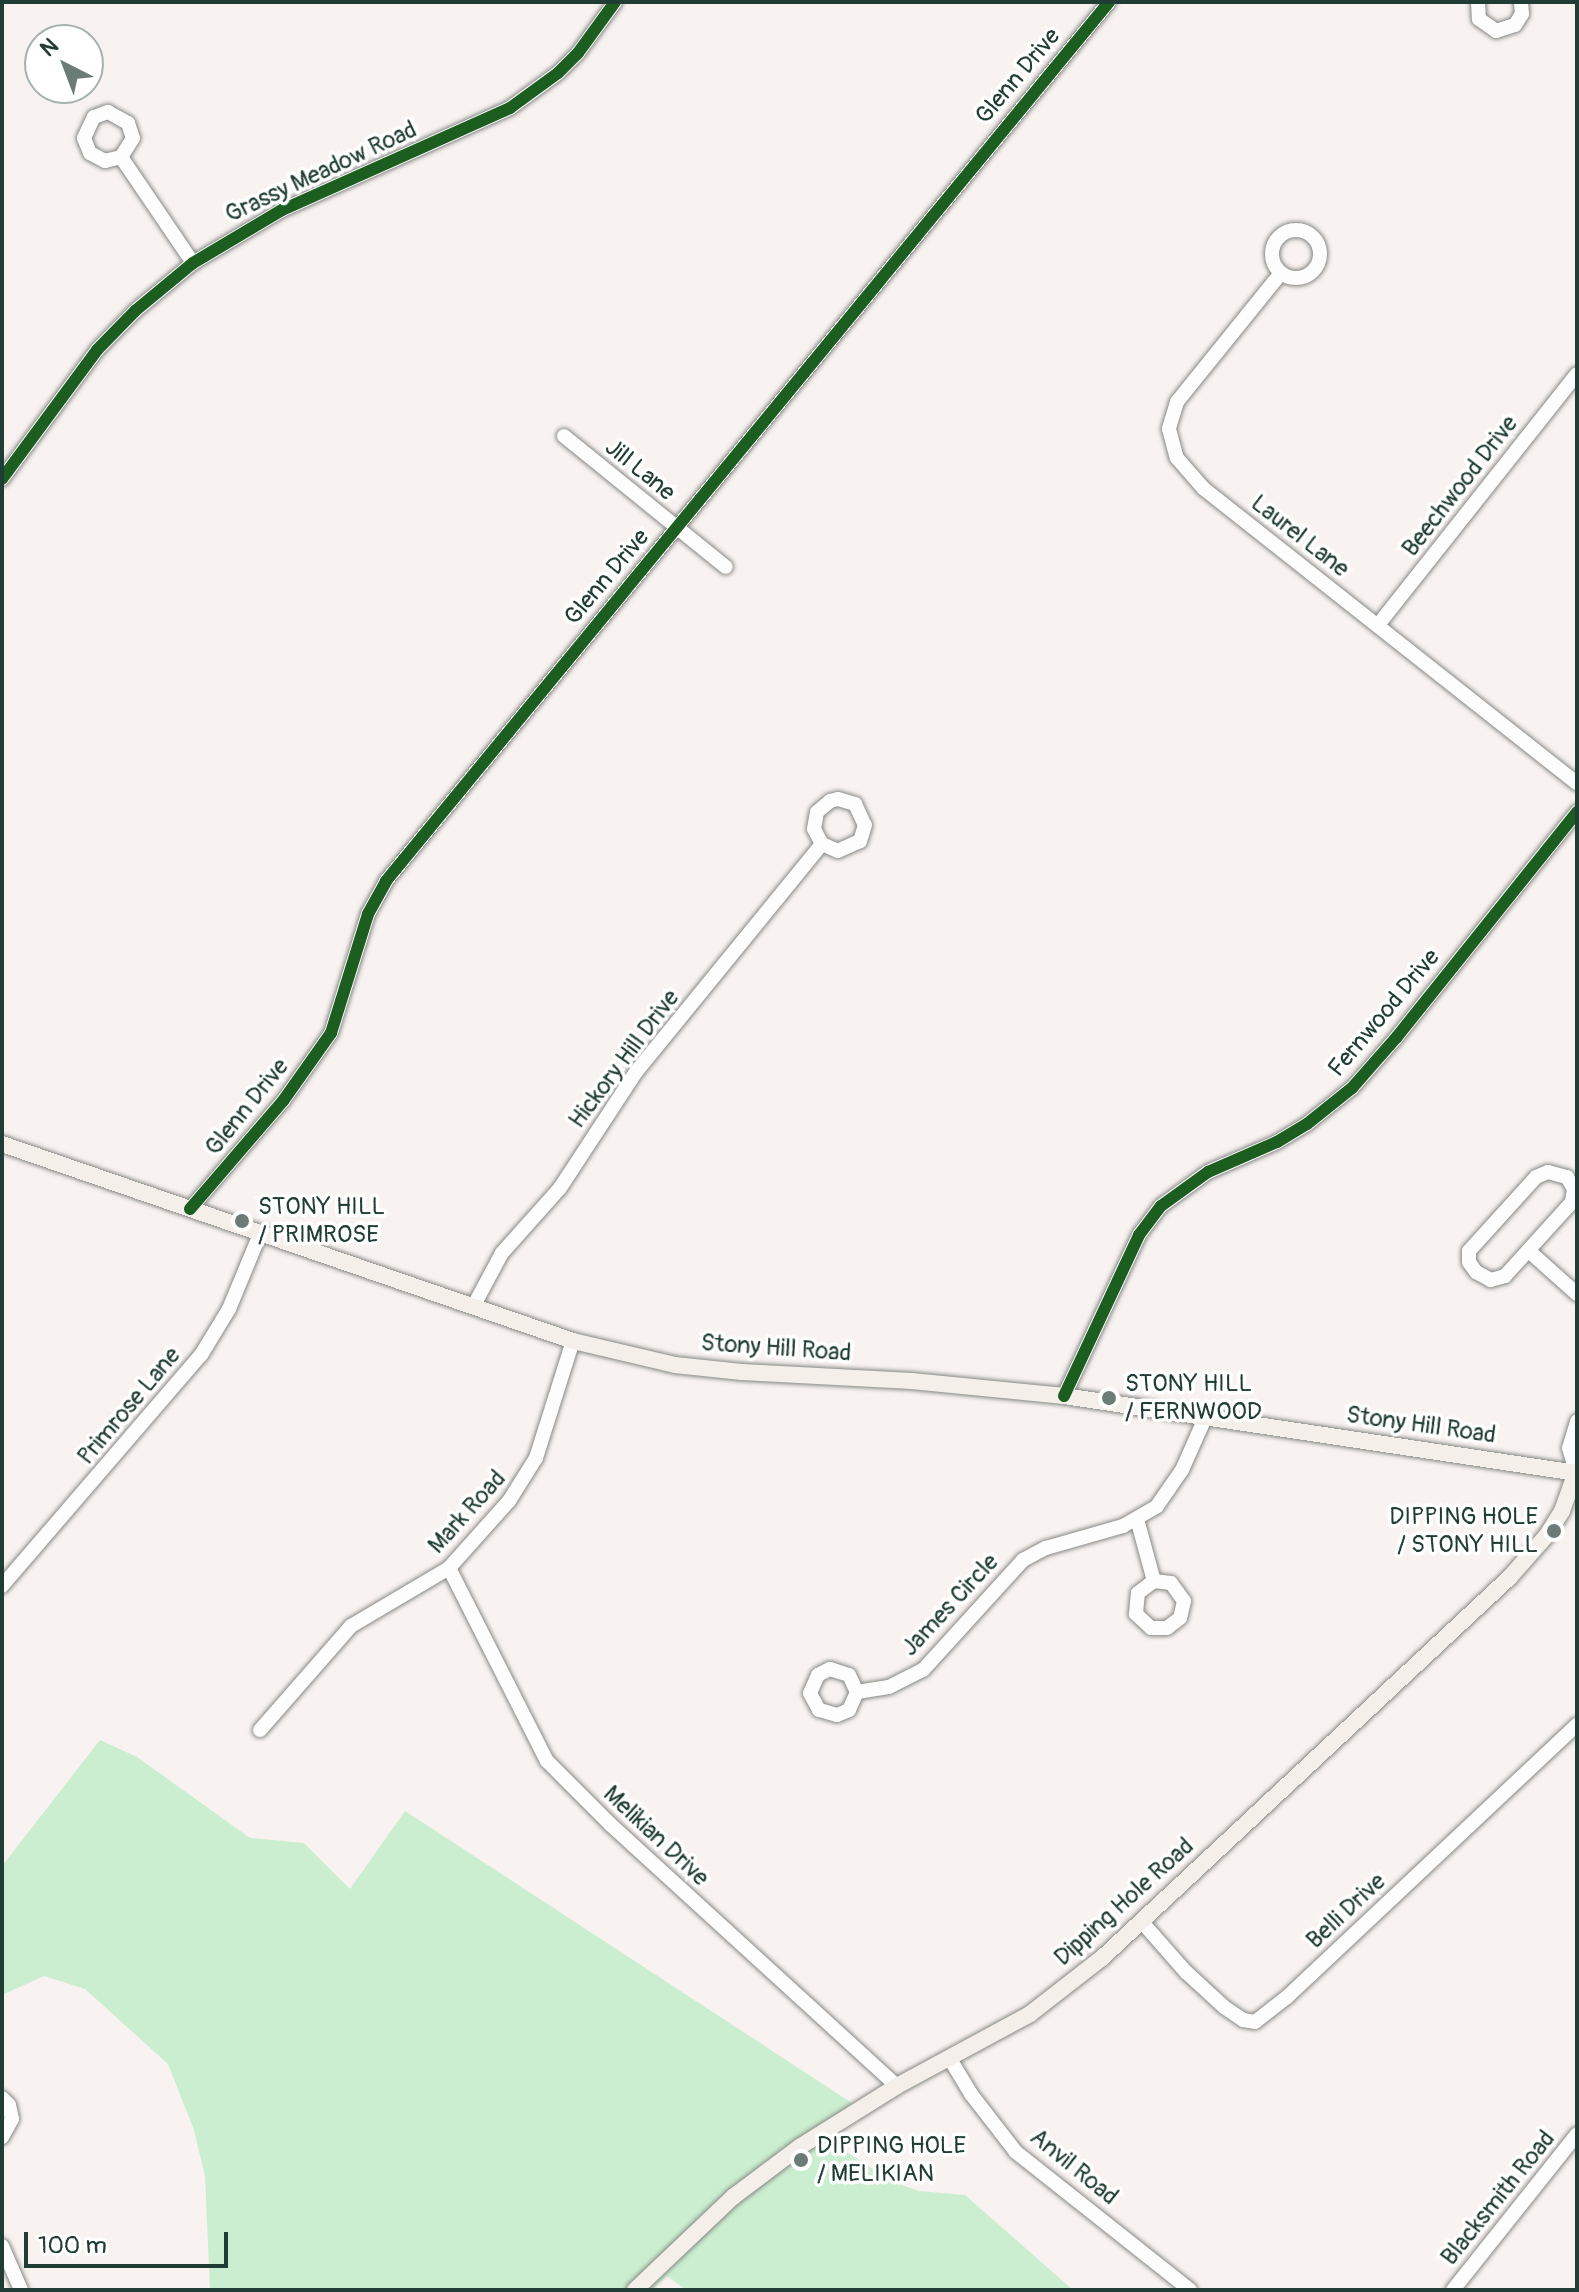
<!DOCTYPE html>
<style>
body{margin:0}
#map{position:relative;width:1579px;height:2292px;overflow:hidden;background:#f8f2f0;font-family:Pangolin,sans-serif}
div>[style]{position:absolute}
.green>*{inset:0;background:#cbeed0}
.roads{filter:drop-shadow(0 0 2px #868986) drop-shadow(0 0 2px #868986)}
.minor>*{height:14px;margin:-7px;padding:0 7px;transform-origin:7px;border-radius:7px;background:#fefdfd}
.minor>.ring{margin:-7px;padding:0;box-sizing:content-box;background:none;border:14px solid #fefdfd;border-radius:50%}
.major>*{height:16px;margin:-8px;padding:0 8px;transform-origin:8px;border-radius:8px;background:#f5efe9}
.cycleway>*{height:12px;margin:-6px;padding:0 6px;transform-origin:6px;border-radius:6px;background:#1b5e20}
.dots>*{width:22px;height:22px;translate:-50% -50%;box-sizing:border-box;border:4px solid #fff;border-radius:50%}
span{translate:-50% -50%;white-space:nowrap;text-align:center;line-height:1.15;-webkit-text-stroke:7px #fff;paint-order:stroke}
.street-label{font-size:24px;color:#1f3d34}
.poi-label{font-size:24px;color:#1f3d34}
.left{translate:0 -50%;text-align:left}
.right{translate:-100% -50%;text-align:right}
.frame{position:absolute;inset:0;border:4px solid #1f3d34;pointer-events:none}
.north{position:absolute;left:24px;top:24px;width:80px;height:80px;box-sizing:border-box;background:#fff;border:2px solid #a5b1ae;border-radius:50%;rotate:318deg;font-size:22px;font-weight:700;line-height:32px;text-align:center;color:#1f3d34}
.north::after{content:'';display:block;margin:auto;width:28px;height:36px;background:#6b7c76;clip-path:polygon(50% 0,100% 100%,50% 72%,0 100%)}
.scale{position:absolute;left:24px;top:2232px;width:204px;height:36px;box-sizing:border-box;border:4px solid #1f3d34;border-top:0;padding-left:10px;font-size:24px;line-height:28px;white-space:nowrap;color:#1f3d34;-webkit-text-stroke:6px #fff;paint-order:stroke}
</style>
<div id="map">
<div class="green">
<i style="clip-path:polygon(100px 1740px,137px 1757px,250px 1838px,304px 1843px,350px 1889px,405px 1811px,852px 2103px,819px 2134px,893px 2182px,919px 2191px,965px 2195px,1073px 2290px,686px 2290px,667px 2276px,652px 2290px,210px 2290px,205px 2176px,194px 2130px,168px 2064px,85px 1989px,44px 1976px,2px 1995px,2px 1866px)"></i>
</div>
<div class="roads">
<div class="minor">
<i style="left:1478px;top:2px;width:17px;rotate:87deg"></i>
<i style="left:1479px;top:19px;width:21px;rotate:35deg"></i>
<i style="left:1496px;top:31px;width:20px;rotate:-18deg"></i>
<i style="left:1515px;top:25px;width:13px;rotate:-58deg"></i>
<i style="left:1522px;top:14px;width:12px;rotate:-95deg"></i>
<i style="left:121px;top:157px;width:16px;rotate:166deg"></i>
<i style="left:105px;top:161px;width:17px;rotate:-152deg"></i>
<i style="left:90px;top:153px;width:16px;rotate:-112deg"></i>
<i style="left:84px;top:138px;width:23px;rotate:-65deg"></i>
<i style="left:94px;top:117px;width:15px;rotate:-20deg"></i>
<i style="left:108px;top:112px;width:23px;rotate:29deg"></i>
<i style="left:128px;top:123px;width:16px;rotate:72deg"></i>
<i style="left:133px;top:138px;width:22px;rotate:122deg"></i>
<i style="left:121px;top:157px;width:128px;rotate:55.8deg"></i>
<i class="ring" style="left:1272px;top:230px;width:34px;height:34px"></i>
<i style="left:1281px;top:273px;width:166px;rotate:128.9deg"></i>
<i style="left:1177px;top:402px;width:28px;rotate:107deg"></i>
<i style="left:1169px;top:429px;width:30px;rotate:75deg"></i>
<i style="left:1177px;top:458px;width:40px;rotate:49deg"></i>
<i style="left:1203px;top:488px;width:476px;rotate:38.3deg"></i>
<i style="left:564px;top:436px;width:208px;rotate:39deg"></i>
<i style="left:2px;top:479px;width:160px;rotate:-53.6deg"></i>
<i style="left:97px;top:350px;width:54px;rotate:-45.7deg"></i>
<i style="left:135px;top:311px;width:75px;rotate:-39.6deg"></i>
<i style="left:193px;top:263px;width:104px;rotate:-30.8deg"></i>
<i style="left:282px;top:210px;width:250px;rotate:-24.1deg"></i>
<i style="left:510px;top:108px;width:59px;rotate:-36.1deg"></i>
<i style="left:558px;top:73px;width:28px;rotate:-45deg"></i>
<i style="left:578px;top:53px;width:63px;rotate:-54deg"></i>
<i style="left:1378px;top:625px;width:320px;rotate:-51.6deg"></i>
<i style="left:1548px;top:1172px;width:20px;rotate:15deg"></i>
<i style="left:1567px;top:1177px;width:14px;rotate:60deg"></i>
<i style="left:1574px;top:1189px;width:13px;rotate:99deg"></i>
<i style="left:1572px;top:1202px;width:100px;rotate:132.2deg"></i>
<i style="left:1505px;top:1276px;width:15px;rotate:164deg"></i>
<i style="left:1491px;top:1280px;width:17px;rotate:-152deg"></i>
<i style="left:1476px;top:1272px;width:12px;rotate:-125deg"></i>
<i style="left:1469px;top:1262px;width:11px;rotate:-90deg"></i>
<i style="left:1469px;top:1251px;width:100px;rotate:-47.8deg"></i>
<i style="left:1536px;top:1177px;width:13px;rotate:-23deg"></i>
<i style="left:190px;top:1209px;width:143px;rotate:-49.3deg"></i>
<i style="left:283px;top:1101px;width:83px;rotate:-54.8deg"></i>
<i style="left:331px;top:1033px;width:125px;rotate:-72.7deg"></i>
<i style="left:368px;top:914px;width:38px;rotate:-61deg"></i>
<i style="left:386px;top:881px;width:1138px;rotate:-50.56deg"></i>
<i style="left:1530px;top:1252px;width:63px;rotate:41.8deg"></i>
<i style="left:473px;top:1307px;width:61px;rotate:-61.8deg"></i>
<i style="left:502px;top:1253px;width:87px;rotate:-48.3deg"></i>
<i style="left:560px;top:1188px;width:139px;rotate:-56.8deg"></i>
<i style="left:636px;top:1072px;width:294px;rotate:-50.8deg"></i>
<i style="left:822px;top:844px;width:17px;rotate:-118deg"></i>
<i style="left:814px;top:829px;width:17px;rotate:-80deg"></i>
<i style="left:817px;top:812px;width:17px;rotate:-40deg"></i>
<i style="left:830px;top:801px;width:8px;rotate:-14deg"></i>
<i style="left:838px;top:799px;width:18px;rotate:16deg"></i>
<i style="left:855px;top:804px;width:23px;rotate:65deg"></i>
<i style="left:865px;top:825px;width:17px;rotate:107deg"></i>
<i style="left:860px;top:841px;width:24px;rotate:156deg"></i>
<i style="left:838px;top:851px;width:17px;rotate:-156deg"></i>
<i style="left:1064px;top:1396px;width:178px;rotate:-65deg"></i>
<i style="left:1139px;top:1235px;width:36px;rotate:-53deg"></i>
<i style="left:1161px;top:1206px;width:58px;rotate:-35.9deg"></i>
<i style="left:1208px;top:1172px;width:75px;rotate:-23.5deg"></i>
<i style="left:1277px;top:1142px;width:35px;rotate:-31deg"></i>
<i style="left:1307px;top:1124px;width:58px;rotate:-38.7deg"></i>
<i style="left:1352px;top:1088px;width:67px;rotate:-48.7deg"></i>
<i style="left:1396px;top:1038px;width:290px;rotate:-51.3deg"></i>
<i style="left:1576px;top:1472px;width:25px;rotate:-106deg"></i>
<i style="left:1569px;top:1448px;width:28px;rotate:-73deg"></i>
<i style="left:1137px;top:1519px;width:64px;rotate:74.7deg"></i>
<i style="left:1154px;top:1581px;width:17px;rotate:7deg"></i>
<i style="left:1171px;top:1583px;width:22px;rotate:54deg"></i>
<i style="left:1184px;top:1601px;width:17px;rotate:103deg"></i>
<i style="left:1180px;top:1618px;width:16px;rotate:142deg"></i>
<i style="left:1167px;top:1628px;width:16px;rotate:180deg"></i>
<i style="left:1151px;top:1628px;width:21px;rotate:-137deg"></i>
<i style="left:1136px;top:1614px;width:21px;rotate:-85deg"></i>
<i style="left:1138px;top:1593px;width:20px;rotate:-37deg"></i>
<i style="left:449px;top:1568px;width:216px;rotate:63.1deg"></i>
<i style="left:547px;top:1761px;width:91px;rotate:45deg"></i>
<i style="left:611px;top:1825px;width:387px;rotate:42.4deg"></i>
<i style="left:2px;top:1586px;width:305px;rotate:-49.3deg"></i>
<i style="left:201px;top:1355px;width:54px;rotate:-58.7deg"></i>
<i style="left:229px;top:1309px;width:81px;rotate:-67.5deg"></i>
<i style="left:857px;top:1692px;width:20px;rotate:114deg"></i>
<i style="left:849px;top:1710px;width:13px;rotate:157deg"></i>
<i style="left:837px;top:1715px;width:19px;rotate:-164deg"></i>
<i style="left:819px;top:1710px;width:19px;rotate:-118deg"></i>
<i style="left:810px;top:1693px;width:20px;rotate:-66deg"></i>
<i style="left:818px;top:1675px;width:13px;rotate:-27deg"></i>
<i style="left:830px;top:1669px;width:20px;rotate:18deg"></i>
<i style="left:849px;top:1675px;width:19px;rotate:65deg"></i>
<i style="left:857px;top:1692px;width:32px;rotate:-9deg"></i>
<i style="left:889px;top:1687px;width:38px;rotate:-27deg"></i>
<i style="left:923px;top:1670px;width:149px;rotate:-47.7deg"></i>
<i style="left:1023px;top:1560px;width:26px;rotate:-28deg"></i>
<i style="left:1046px;top:1548px;width:80px;rotate:-15.9deg"></i>
<i style="left:1123px;top:1526px;width:39px;rotate:-30deg"></i>
<i style="left:1157px;top:1506px;width:44px;rotate:-55.2deg"></i>
<i style="left:1182px;top:1470px;width:57px;rotate:-66.1deg"></i>
<i style="left:260px;top:1730px;width:138px;rotate:-48.8deg"></i>
<i style="left:351px;top:1626px;width:114px;rotate:-30.6deg"></i>
<i style="left:449px;top:1568px;width:90px;rotate:-48.2deg"></i>
<i style="left:509px;top:1501px;width:51px;rotate:-57.9deg"></i>
<i style="left:536px;top:1458px;width:123px;rotate:-72.5deg"></i>
<i style="left:1142px;top:1922px;width:67px;rotate:48.7deg"></i>
<i style="left:1186px;top:1972px;width:52px;rotate:42.6deg"></i>
<i style="left:1224px;top:2007px;width:23px;rotate:34deg"></i>
<i style="left:1243px;top:2020px;width:12px;rotate:9deg"></i>
<i style="left:1255px;top:2022px;width:41px;rotate:-38deg"></i>
<i style="left:1287px;top:1997px;width:398px;rotate:-43.2deg"></i>
<i style="left:950px;top:2059px;width:41px;rotate:59deg"></i>
<i style="left:971px;top:2094px;width:73px;rotate:52.2deg"></i>
<i style="left:1016px;top:2152px;width:222px;rotate:38.4deg"></i>
<i style="left:2px;top:2098px;width:10px;rotate:45deg"></i>
<i style="left:9px;top:2105px;width:14px;rotate:78deg"></i>
<i style="left:12px;top:2119px;width:21px;rotate:119deg"></i>
<i style="left:2px;top:2246px;width:48px;rotate:66.6deg"></i>
<i style="left:1453px;top:2290px;width:199px;rotate:-51.5deg"></i>
</div>
<div class="major">
<i style="left:2px;top:1144px;width:604px;rotate:19.03deg"></i>
<i style="left:573px;top:1341px;width:105px;rotate:13.2deg"></i>
<i style="left:675px;top:1365px;width:67px;rotate:6deg"></i>
<i style="left:742px;top:1372px;width:170px;rotate:3deg"></i>
<i style="left:912px;top:1381px;width:153px;rotate:5.6deg"></i>
<i style="left:1064px;top:1396px;width:519px;rotate:8.54deg"></i>
<i style="left:635px;top:2290px;width:135px;rotate:-43.5deg"></i>
<i style="left:733px;top:2197px;width:85px;rotate:-36.9deg"></i>
<i style="left:801px;top:2146px;width:113px;rotate:-32deg"></i>
<i style="left:897px;top:2086px;width:151px;rotate:-28.4deg"></i>
<i style="left:1030px;top:2014px;width:91px;rotate:-37.9deg"></i>
<i style="left:1102px;top:1958px;width:558px;rotate:-43.04deg"></i>
<i style="left:1510px;top:1577px;width:56px;rotate:-48.6deg"></i>
<i style="left:1547px;top:1535px;width:28px;rotate:-58deg"></i>
<i style="left:1562px;top:1511px;width:41px;rotate:-70.3deg"></i>
</div>
</div>
<div class="cycleway">
<i style="left:2px;top:479px;width:160px;rotate:-53.6deg"></i>
<i style="left:97px;top:350px;width:54px;rotate:-45.7deg"></i>
<i style="left:135px;top:311px;width:75px;rotate:-39.6deg"></i>
<i style="left:193px;top:263px;width:104px;rotate:-30.8deg"></i>
<i style="left:282px;top:210px;width:250px;rotate:-24.1deg"></i>
<i style="left:510px;top:108px;width:59px;rotate:-36.1deg"></i>
<i style="left:558px;top:73px;width:28px;rotate:-45deg"></i>
<i style="left:578px;top:53px;width:63px;rotate:-54deg"></i>
<i style="left:190px;top:1209px;width:143px;rotate:-49.3deg"></i>
<i style="left:283px;top:1101px;width:83px;rotate:-54.8deg"></i>
<i style="left:331px;top:1033px;width:125px;rotate:-72.7deg"></i>
<i style="left:368px;top:914px;width:38px;rotate:-61deg"></i>
<i style="left:386px;top:881px;width:1138px;rotate:-50.56deg"></i>
<i style="left:1064px;top:1396px;width:178px;rotate:-65deg"></i>
<i style="left:1139px;top:1235px;width:36px;rotate:-53deg"></i>
<i style="left:1161px;top:1206px;width:58px;rotate:-35.9deg"></i>
<i style="left:1208px;top:1172px;width:75px;rotate:-23.5deg"></i>
<i style="left:1277px;top:1142px;width:35px;rotate:-31deg"></i>
<i style="left:1307px;top:1124px;width:58px;rotate:-38.7deg"></i>
<i style="left:1352px;top:1088px;width:67px;rotate:-48.7deg"></i>
<i style="left:1396px;top:1038px;width:290px;rotate:-51.3deg"></i>
</div>
<div class="dots">
<i style="left:242px;top:1221px;background:#6b7c76"></i>
<i style="left:1109px;top:1398px;background:#6b7c76"></i>
<i style="left:1554px;top:1531px;background:#6b7c76"></i>
<i style="left:801px;top:2160px;background:#6b7c76"></i>
</div>
<div class="street-label">
<span style="left:1018px;top:76px;rotate:-50deg">Glenn Drive</span>
<span style="left:321px;top:172px;rotate:-25deg">Grassy Meadow Road</span>
<span style="left:640px;top:470px;rotate:39deg">Jill Lane</span>
<span style="left:1460px;top:486px;rotate:-52deg">Beechwood Drive</span>
<span style="left:1300px;top:536px;rotate:38deg">Laurel Lane</span>
<span style="left:607px;top:577px;rotate:-50deg">Glenn Drive</span>
<span style="left:1384px;top:1013px;rotate:-50deg">Fernwood Drive</span>
<span style="left:624px;top:1059px;rotate:-53deg">Hickory Hill Drive</span>
<span style="left:247px;top:1107px;rotate:-51deg">Glenn Drive</span>
<span style="left:776px;top:1348px;rotate:4deg">Stony Hill Road</span>
<span style="left:129px;top:1406px;rotate:-50deg">Primrose Lane</span>
<span style="left:1421px;top:1425px;rotate:8deg">Stony Hill Road</span>
<span style="left:467px;top:1512px;rotate:-48deg">Mark Road</span>
<span style="left:950px;top:1605px;rotate:-47deg">James Circle</span>
<span style="left:656px;top:1836px;rotate:43deg">Melikian Drive</span>
<span style="left:1124px;top:1902px;rotate:-42deg">Dipping Hole Road</span>
<span style="left:1346px;top:1911px;rotate:-43deg">Belli Drive</span>
<span style="left:1074px;top:2167px;rotate:39deg">Anvil Road</span>
<span style="left:1498px;top:2198px;rotate:-51deg">Blacksmith Road</span>
</div>
<div class="poi-label">
<span class="left" style="left:258px;top:1221px">STONY HILL<br>/ PRIMROSE</span>
<span class="left" style="left:1125px;top:1398px">STONY HILL<br>/ FERNWOOD</span>
<span class="right" style="left:1538px;top:1531px">DIPPING HOLE<br>/ STONY HILL</span>
<span class="left" style="left:817px;top:2160px">DIPPING HOLE<br>/ MELIKIAN</span>
</div>
<div class="frame"></div>
<div class="north">N</div>
<div class="scale">100 m</div>
</div>
